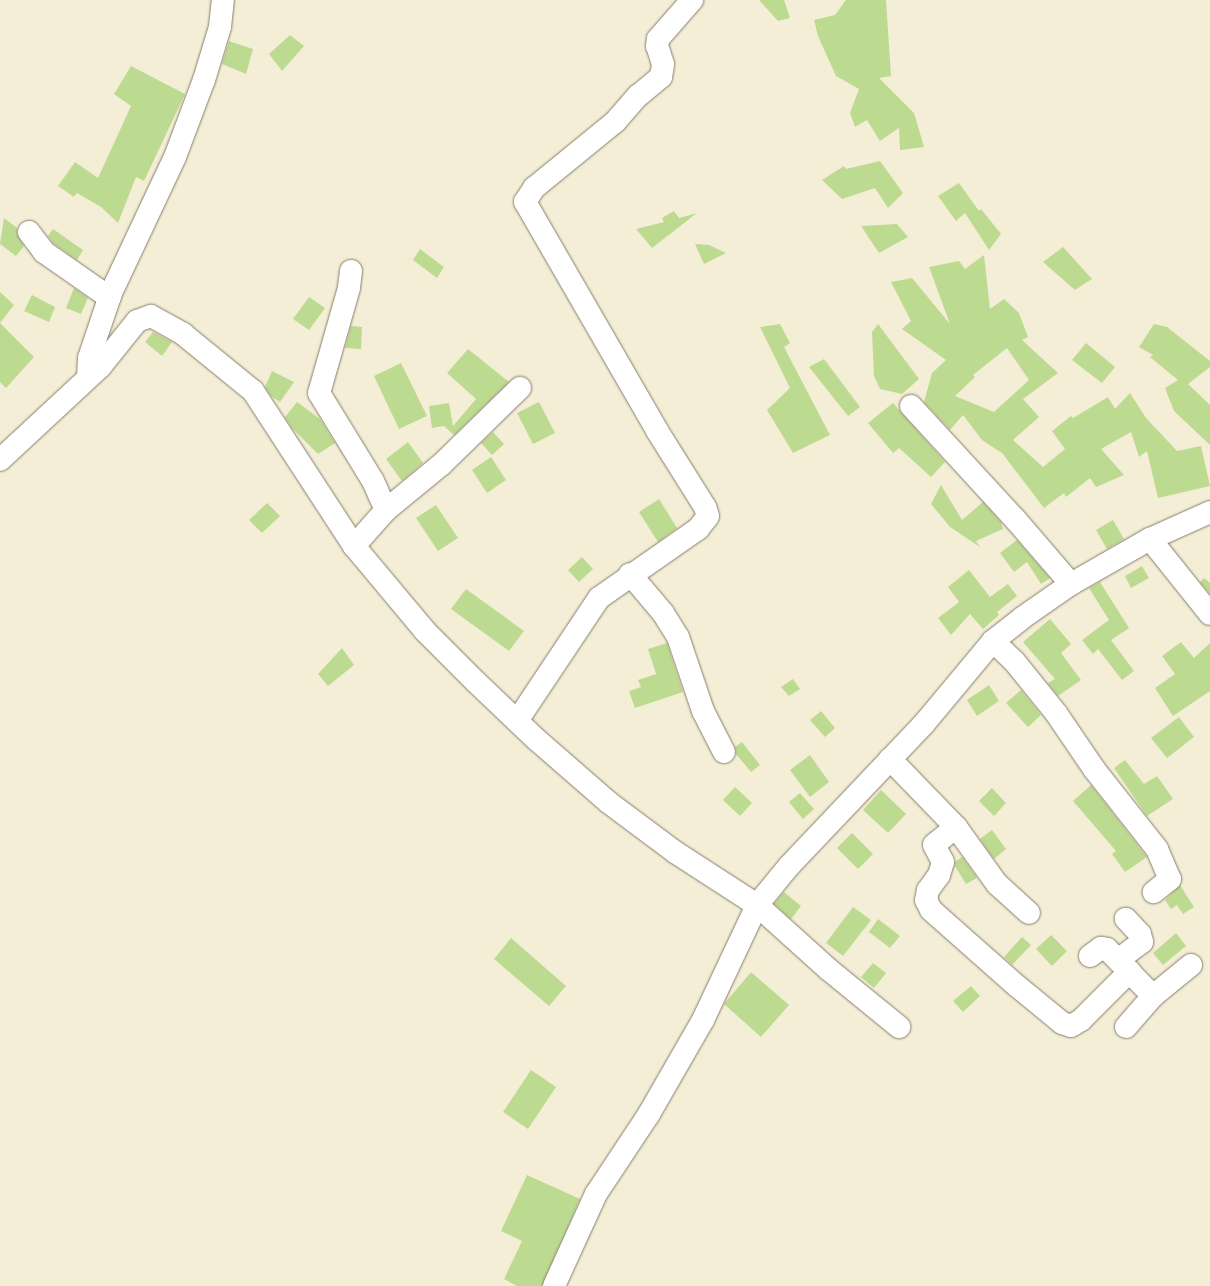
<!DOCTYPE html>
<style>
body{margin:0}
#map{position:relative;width:1210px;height:1286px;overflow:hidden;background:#f5eed7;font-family:"IBM Plex Sans",sans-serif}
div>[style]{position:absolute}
.building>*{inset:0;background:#bdda91}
.roads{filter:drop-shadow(0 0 1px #847e69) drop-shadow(0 0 1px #847e69)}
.minor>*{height:22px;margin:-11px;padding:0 11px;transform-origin:11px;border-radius:11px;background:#fff}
span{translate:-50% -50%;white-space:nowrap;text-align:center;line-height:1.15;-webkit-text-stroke:4px #fff;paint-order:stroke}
</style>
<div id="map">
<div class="building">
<i style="clip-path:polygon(759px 0,784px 0,790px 18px,778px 21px)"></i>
<i style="clip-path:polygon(846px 0,886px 0,891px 76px,879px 78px,914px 113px,924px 147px,900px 150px,899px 128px,880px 141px,867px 120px,855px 127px,850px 113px,859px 89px,836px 76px,818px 36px,814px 20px,835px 15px)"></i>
<i style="clip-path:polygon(290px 35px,304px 46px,282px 71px,269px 54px)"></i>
<i style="clip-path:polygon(229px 41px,253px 49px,246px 74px,222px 64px)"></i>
<i style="clip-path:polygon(131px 66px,185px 94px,144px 181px,136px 177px,118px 223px,101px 207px,77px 193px,74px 197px,58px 186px,75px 162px,98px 178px,131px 106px,114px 94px)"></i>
<i style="clip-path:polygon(880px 161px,903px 193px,888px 208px,875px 188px,842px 199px,822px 180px,844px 166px,846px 169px)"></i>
<i style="clip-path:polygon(959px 183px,979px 211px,981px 209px,1001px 234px,989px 250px,965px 213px,956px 221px,938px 196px)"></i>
<i style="clip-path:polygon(674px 211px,679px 218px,697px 213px,652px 248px,636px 229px,664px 222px,662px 218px)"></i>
<i style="clip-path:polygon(4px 218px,17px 228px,17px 234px,24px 246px,16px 256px,0 244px)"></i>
<i style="clip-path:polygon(897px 224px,908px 237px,879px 253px,861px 226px)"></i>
<i style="clip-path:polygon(53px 229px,83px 250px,77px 260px,53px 243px,48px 236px)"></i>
<i style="clip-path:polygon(695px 244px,709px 245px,726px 253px,704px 264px)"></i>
<i style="clip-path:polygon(1063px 247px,1092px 279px,1075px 290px,1043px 262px)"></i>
<i style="clip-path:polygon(420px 249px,444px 267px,437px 278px,413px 260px)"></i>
<i style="clip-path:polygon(evenodd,984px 255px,990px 309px,1004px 299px,1019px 313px,1028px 337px,1022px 340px,1058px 373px,1023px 399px,1039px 417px,1013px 440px,1043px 467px,1065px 449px,1052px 431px,1071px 416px,1073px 418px,1108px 397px,1115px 409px,1130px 393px,1146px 418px,1177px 451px,1201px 446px,1210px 486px,1158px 498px,1147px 451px,1139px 457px,1131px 432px,1101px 449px,1124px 475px,1096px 487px,1090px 478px,1066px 497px,1064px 493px,1044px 508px,1002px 453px,982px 440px,963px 415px,950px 430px,924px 402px,932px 373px,946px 360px,902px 329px,911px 321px,891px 282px,912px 278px,950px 324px,929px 267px,959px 261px,965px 269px,984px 255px,1007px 348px,1029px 380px,994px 412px,955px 396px,975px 377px,973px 375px,1007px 348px)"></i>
<i style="clip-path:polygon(74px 288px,88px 298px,81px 314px,66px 308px)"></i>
<i style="clip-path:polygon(0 292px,14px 305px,0 323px,34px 357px,6px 388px,0 382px)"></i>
<i style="clip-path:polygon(32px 295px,55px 307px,49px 322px,24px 311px)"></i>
<i style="clip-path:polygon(309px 297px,325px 308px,309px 330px,293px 319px)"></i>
<i style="clip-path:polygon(780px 324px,790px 343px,784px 347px,830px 435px,793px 453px,767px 410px,790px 388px,760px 327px)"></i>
<i style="clip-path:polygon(878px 324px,919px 379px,902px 394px,880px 389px,874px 376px,872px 332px)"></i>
<i style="clip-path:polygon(1154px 324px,1167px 327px,1210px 361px,1210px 367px,1188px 384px,1210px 405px,1210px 445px,1174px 411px,1165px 388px,1178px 380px,1150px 357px,1153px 355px,1139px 347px)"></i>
<i style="clip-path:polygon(351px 326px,362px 327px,361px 349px,345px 348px)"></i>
<i style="clip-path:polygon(153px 332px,172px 342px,162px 356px,145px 342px)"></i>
<i style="clip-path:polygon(1086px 343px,1115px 367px,1102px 383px,1072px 360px)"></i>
<i style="clip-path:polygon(468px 349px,509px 382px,454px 435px,444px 426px,432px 428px,429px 406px,449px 403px,453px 426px,476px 399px,447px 373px)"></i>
<i style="clip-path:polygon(824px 359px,860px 407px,848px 416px,809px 367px)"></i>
<i style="clip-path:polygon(401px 363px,427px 416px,399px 429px,374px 376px)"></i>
<i style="clip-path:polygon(272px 371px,294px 382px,280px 402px,271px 396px,265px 387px)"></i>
<i style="clip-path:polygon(297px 402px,320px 419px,335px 443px,318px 454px,292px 428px,285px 417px)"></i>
<i style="clip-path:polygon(539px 402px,555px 433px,533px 444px,517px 413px)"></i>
<i style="clip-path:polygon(893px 403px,945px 462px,931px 477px,899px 448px,893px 453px,868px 423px)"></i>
<i style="clip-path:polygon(493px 432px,504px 444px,492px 455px,481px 443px)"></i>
<i style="clip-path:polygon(408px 442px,423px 463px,402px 481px,386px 459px)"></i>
<i style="clip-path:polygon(491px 457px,506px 480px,487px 493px,472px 470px)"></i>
<i style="clip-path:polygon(941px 485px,962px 520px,983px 502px,1001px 522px,1003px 529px,976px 541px,980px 547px,950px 527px,931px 504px)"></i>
<i style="clip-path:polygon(659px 499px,677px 528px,658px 542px,639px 512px)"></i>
<i style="clip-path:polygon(267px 503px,280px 516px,262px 533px,249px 520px)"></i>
<i style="clip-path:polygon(436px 505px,458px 538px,438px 551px,416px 518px)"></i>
<i style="clip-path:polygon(1113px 520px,1124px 539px,1107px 549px,1096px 530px)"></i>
<i style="clip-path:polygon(1017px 540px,1050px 578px,1041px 584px,1027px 562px,1014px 572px,1000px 553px)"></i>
<i style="clip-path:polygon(582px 557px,593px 569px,579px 582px,568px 570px)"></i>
<i style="clip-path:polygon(1142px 566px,1149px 578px,1131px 588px,1125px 576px)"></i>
<i style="clip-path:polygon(969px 570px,990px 597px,1008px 584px,1017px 596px,997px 612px,999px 615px,983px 629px,970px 614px,951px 635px,938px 618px,959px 602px,948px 587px)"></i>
<i style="clip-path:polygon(1204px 578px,1210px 583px,1210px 594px,1200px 582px)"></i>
<i style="clip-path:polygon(1100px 582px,1129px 628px,1111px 640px,1134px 671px,1122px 680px,1098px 649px,1093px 654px,1082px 640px,1109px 620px,1089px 588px)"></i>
<i style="clip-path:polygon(466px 589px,524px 631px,509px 651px,451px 609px)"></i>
<i style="clip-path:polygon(1050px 619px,1071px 644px,1061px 653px,1081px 680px,1058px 696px,1048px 683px,1055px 679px,1023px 642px)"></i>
<i style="clip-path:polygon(1181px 642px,1194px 658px,1210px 643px,1210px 691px,1173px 716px,1155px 688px,1175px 674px,1162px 656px)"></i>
<i style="clip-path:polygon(667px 643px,683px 692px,635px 708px,629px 691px,641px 687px,638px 680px,656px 674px,648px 649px)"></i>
<i style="clip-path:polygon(342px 648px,354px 665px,328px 686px,318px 674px)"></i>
<i style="clip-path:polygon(793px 679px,800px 689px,789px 696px,781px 687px)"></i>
<i style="clip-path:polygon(989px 685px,999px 701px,977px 716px,967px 700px)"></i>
<i style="clip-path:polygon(1021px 690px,1041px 715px,1028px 727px,1006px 703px)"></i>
<i style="clip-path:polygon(821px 711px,835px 728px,825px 737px,810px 720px)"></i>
<i style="clip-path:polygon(1179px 717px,1194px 737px,1167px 758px,1151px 738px)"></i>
<i style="clip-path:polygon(742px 742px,760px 765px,751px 772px,736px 754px,735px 747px)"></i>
<i style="clip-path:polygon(810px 755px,829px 782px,810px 797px,790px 770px)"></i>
<i style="clip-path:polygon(1125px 760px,1144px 784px,1157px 776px,1173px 799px,1147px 816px,1114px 768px)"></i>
<i style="clip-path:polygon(1091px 785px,1147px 857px,1125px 872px,1112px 854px,1116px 851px,1073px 801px)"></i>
<i style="clip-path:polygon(735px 787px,752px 803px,740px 816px,723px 800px)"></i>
<i style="clip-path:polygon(992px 788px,1006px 803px,994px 816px,979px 801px)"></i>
<i style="clip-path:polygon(881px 790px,906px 814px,888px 833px,863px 810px)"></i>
<i style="clip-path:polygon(800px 793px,814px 809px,803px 819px,789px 802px)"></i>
<i style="clip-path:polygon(992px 830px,1006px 849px,994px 859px,980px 839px)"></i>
<i style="clip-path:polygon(852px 833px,873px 854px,858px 869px,837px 848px)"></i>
<i style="clip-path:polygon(962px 857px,977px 878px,966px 884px,955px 866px,955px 862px)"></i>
<i style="clip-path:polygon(1180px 885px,1194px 907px,1183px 914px,1177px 905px,1171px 909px,1165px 900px)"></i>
<i style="clip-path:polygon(784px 892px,801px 906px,791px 919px,774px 904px)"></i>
<i style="clip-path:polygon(853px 907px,871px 920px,843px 956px,826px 943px)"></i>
<i style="clip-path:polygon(878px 919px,900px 936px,890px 948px,869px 932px)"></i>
<i style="clip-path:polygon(1176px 933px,1186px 946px,1163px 965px,1153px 953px)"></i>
<i style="clip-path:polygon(1051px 935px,1067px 951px,1052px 966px,1036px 949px)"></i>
<i style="clip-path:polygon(1022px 937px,1031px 945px,1012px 965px,1004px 957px)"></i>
<i style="clip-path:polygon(511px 938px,566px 986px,549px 1006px,494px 959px)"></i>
<i style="clip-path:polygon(873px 963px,886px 973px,874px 988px,861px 977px)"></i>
<i style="clip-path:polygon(751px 972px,789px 1005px,761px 1037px,724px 1004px)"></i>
<i style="clip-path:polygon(971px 986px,980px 996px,963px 1012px,953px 1001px)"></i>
<i style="clip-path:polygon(531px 1070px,556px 1087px,528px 1129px,503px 1112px)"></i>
<i style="clip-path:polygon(527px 1175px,580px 1199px,542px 1286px,517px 1286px,504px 1279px,522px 1241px,501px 1231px)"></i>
</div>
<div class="roads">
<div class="minor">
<i style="left:29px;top:232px;width:25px;rotate:53deg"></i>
<i style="left:44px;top:252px;width:80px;rotate:34.9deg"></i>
<i style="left:351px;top:271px;width:17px;rotate:97deg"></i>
<i style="left:349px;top:288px;width:109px;rotate:105.9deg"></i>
<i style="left:319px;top:393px;width:103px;rotate:58.5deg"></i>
<i style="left:373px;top:481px;width:32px;rotate:66deg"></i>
<i style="left:88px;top:377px;width:19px;rotate:-87deg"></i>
<i style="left:89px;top:358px;width:69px;rotate:-71.3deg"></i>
<i style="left:111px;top:293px;width:150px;rotate:-64.8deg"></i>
<i style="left:175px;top:157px;width:82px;rotate:-69.4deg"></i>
<i style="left:204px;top:80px;width:55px;rotate:-73.2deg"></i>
<i style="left:220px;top:27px;width:27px;rotate:-84deg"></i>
<i style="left:911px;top:406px;width:154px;rotate:47.4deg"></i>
<i style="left:1015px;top:519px;width:86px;rotate:49.3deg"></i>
<i style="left:0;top:460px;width:137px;rotate:-42.9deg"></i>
<i style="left:100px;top:367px;width:59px;rotate:-51.2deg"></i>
<i style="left:137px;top:321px;width:15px;rotate:-20deg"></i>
<i style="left:151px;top:316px;width:37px;rotate:29deg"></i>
<i style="left:183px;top:334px;width:90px;rotate:39.2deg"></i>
<i style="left:253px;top:391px;width:185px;rotate:56.9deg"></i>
<i style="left:354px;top:546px;width:111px;rotate:50.1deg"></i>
<i style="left:425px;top:631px;width:72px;rotate:45deg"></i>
<i style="left:476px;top:682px;width:84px;rotate:43.6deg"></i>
<i style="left:537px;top:740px;width:94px;rotate:41.1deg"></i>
<i style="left:608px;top:802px;width:84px;rotate:36.7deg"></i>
<i style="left:675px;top:852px;width:98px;rotate:32.9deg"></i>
<i style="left:757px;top:905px;width:96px;rotate:42deg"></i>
<i style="left:828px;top:969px;width:92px;rotate:39.2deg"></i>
<i style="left:1150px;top:539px;width:96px;rotate:51.3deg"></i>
<i style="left:354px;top:546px;width:48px;rotate:-48.4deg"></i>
<i style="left:386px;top:510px;width:72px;rotate:-39.4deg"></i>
<i style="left:442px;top:464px;width:109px;rotate:-44.3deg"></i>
<i style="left:630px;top:574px;width:51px;rotate:49.8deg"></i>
<i style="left:663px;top:613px;width:28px;rotate:58deg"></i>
<i style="left:678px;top:637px;width:78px;rotate:71.3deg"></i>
<i style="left:703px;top:711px;width:46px;rotate:62.9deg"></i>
<i style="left:993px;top:641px;width:29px;rotate:44deg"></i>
<i style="left:1014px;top:661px;width:67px;rotate:51.1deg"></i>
<i style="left:1056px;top:713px;width:68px;rotate:55.8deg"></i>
<i style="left:1094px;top:769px;width:102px;rotate:51.8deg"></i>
<i style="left:1157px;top:849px;width:33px;rotate:67deg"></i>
<i style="left:1170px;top:879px;width:21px;rotate:141deg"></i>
<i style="left:517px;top:721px;width:148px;rotate:-56.3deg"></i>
<i style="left:599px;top:598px;width:121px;rotate:-34.9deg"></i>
<i style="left:698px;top:529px;width:16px;rotate:-52deg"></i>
<i style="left:708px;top:516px;width:9px;rotate:-108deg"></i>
<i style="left:705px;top:507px;width:89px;rotate:-122.1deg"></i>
<i style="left:658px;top:432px;width:266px;rotate:-120deg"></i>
<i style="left:525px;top:202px;width:17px;rotate:-57deg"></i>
<i style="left:534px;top:188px;width:104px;rotate:-39.2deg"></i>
<i style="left:615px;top:122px;width:35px;rotate:-49deg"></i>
<i style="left:638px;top:96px;width:30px;rotate:-40deg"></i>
<i style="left:661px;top:77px;width:13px;rotate:-81deg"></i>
<i style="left:663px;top:64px;width:19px;rotate:-108deg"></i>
<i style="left:657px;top:46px;width:7px;rotate:-82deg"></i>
<i style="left:658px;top:39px;width:52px;rotate:-48.9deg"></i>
<i style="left:890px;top:759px;width:95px;rotate:45.9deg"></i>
<i style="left:956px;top:827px;width:70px;rotate:54.3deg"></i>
<i style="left:997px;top:884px;width:43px;rotate:42.2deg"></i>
<i style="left:956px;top:827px;width:28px;rotate:141deg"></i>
<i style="left:934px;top:845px;width:19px;rotate:62deg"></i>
<i style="left:943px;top:862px;width:14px;rotate:107deg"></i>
<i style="left:939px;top:875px;width:19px;rotate:126deg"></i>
<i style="left:928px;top:890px;width:10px;rotate:101deg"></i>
<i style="left:926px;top:900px;width:11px;rotate:63deg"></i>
<i style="left:931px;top:910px;width:115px;rotate:41.5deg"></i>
<i style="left:1017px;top:986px;width:58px;rotate:39.4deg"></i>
<i style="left:1062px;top:1023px;width:9px;rotate:18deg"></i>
<i style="left:1071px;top:1026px;width:12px;rotate:-31deg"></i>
<i style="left:1081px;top:1020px;width:69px;rotate:-45deg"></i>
<i style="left:1090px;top:956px;width:14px;rotate:-36deg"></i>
<i style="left:1101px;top:948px;width:6px;rotate:9deg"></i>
<i style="left:1107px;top:949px;width:66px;rotate:45.6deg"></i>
<i style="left:1118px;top:960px;width:30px;rotate:-37deg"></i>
<i style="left:1142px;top:942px;width:8px;rotate:-104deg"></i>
<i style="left:1140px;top:934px;width:21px;rotate:-133deg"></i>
<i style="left:1126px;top:1027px;width:41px;rotate:-48.9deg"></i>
<i style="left:1153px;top:996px;width:49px;rotate:-39.2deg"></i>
<i style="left:554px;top:1286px;width:101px;rotate:-65.5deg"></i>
<i style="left:596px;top:1194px;width:96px;rotate:-56.5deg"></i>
<i style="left:649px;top:1114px;width:108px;rotate:-60.1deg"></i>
<i style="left:703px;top:1020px;width:127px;rotate:-64.8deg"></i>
<i style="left:757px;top:905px;width:50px;rotate:-50.6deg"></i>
<i style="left:789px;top:866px;width:195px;rotate:-46.5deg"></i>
<i style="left:923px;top:725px;width:109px;rotate:-50.2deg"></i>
<i style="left:993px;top:641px;width:37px;rotate:-38deg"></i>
<i style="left:1022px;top:618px;width:60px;rotate:-34.8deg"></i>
<i style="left:1071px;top:584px;width:91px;rotate:-29.7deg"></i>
<i style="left:1150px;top:539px;width:66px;rotate:-24.2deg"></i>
</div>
</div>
</div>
